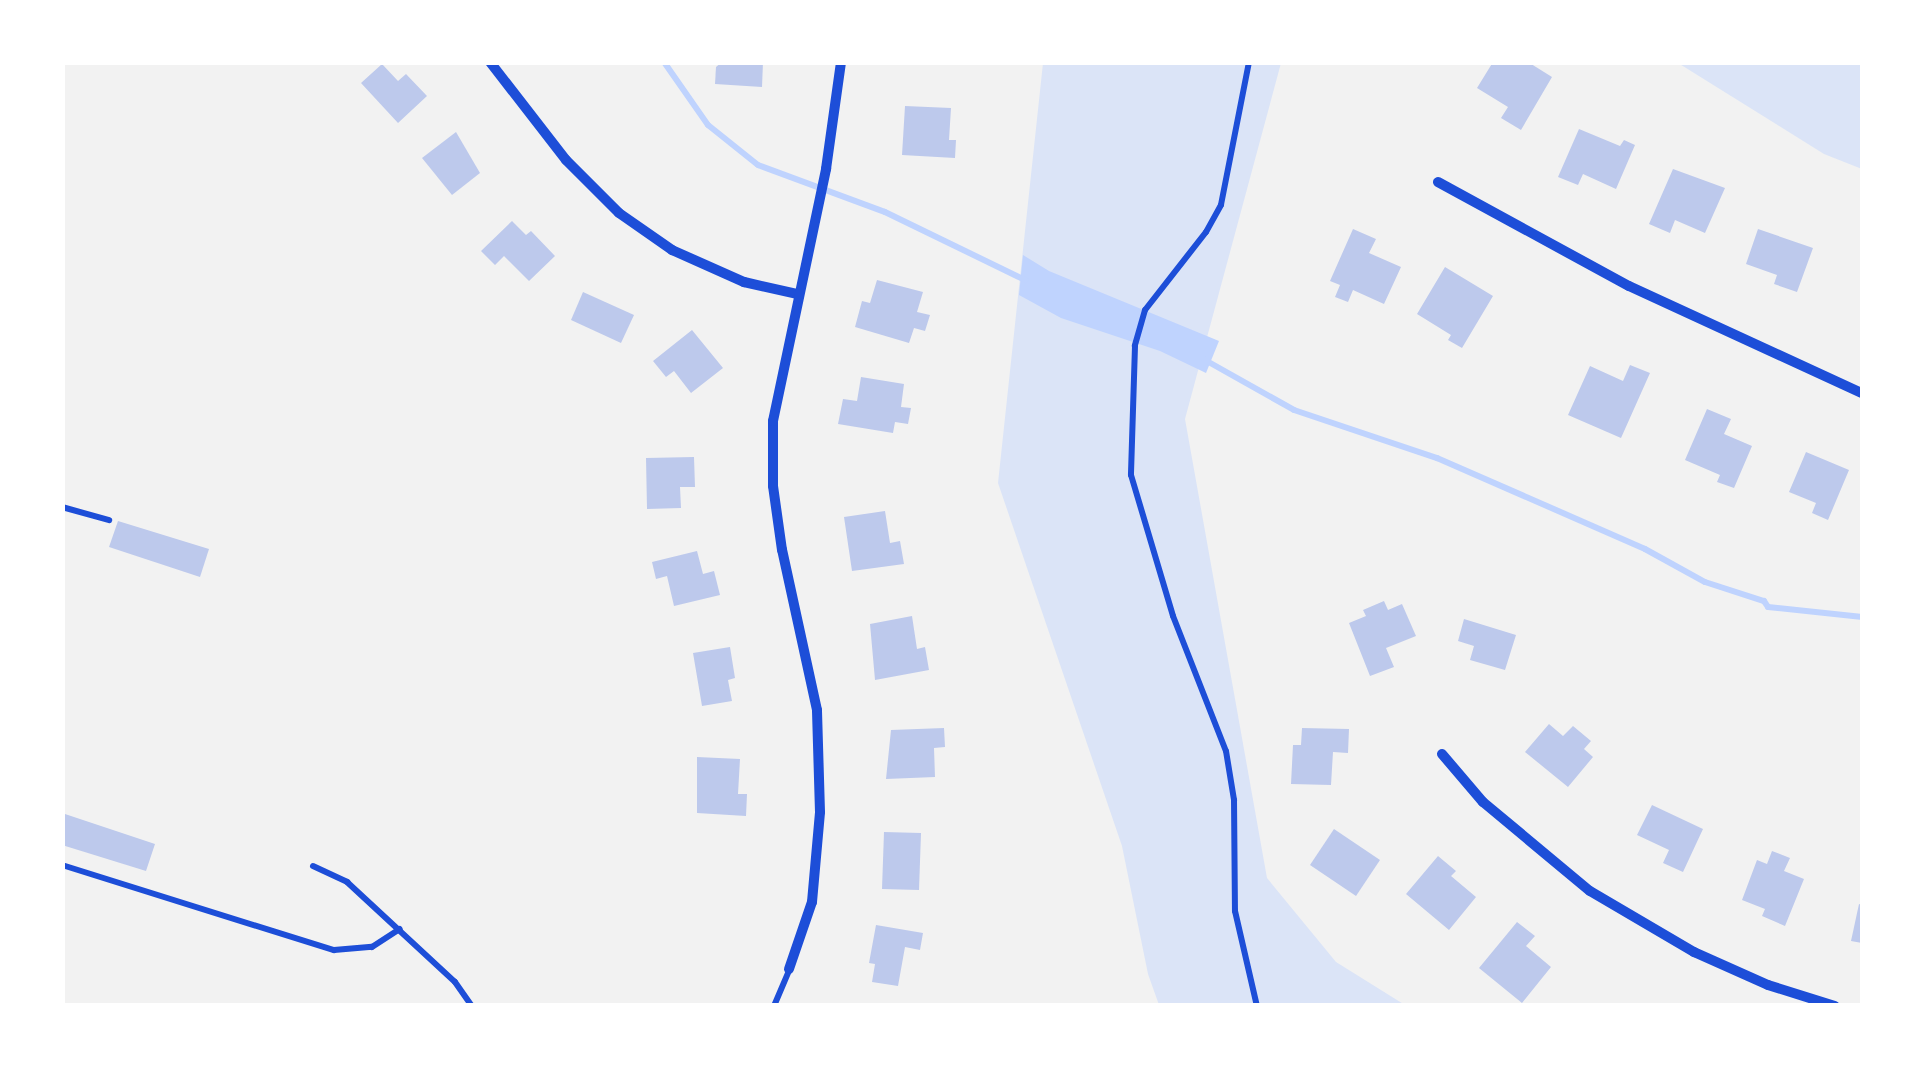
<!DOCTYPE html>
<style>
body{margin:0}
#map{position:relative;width:1925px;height:1068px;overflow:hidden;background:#f2f2f2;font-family:"PT Sans Narrow",sans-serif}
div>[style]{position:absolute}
.green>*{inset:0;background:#dbe4f7}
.water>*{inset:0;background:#bfd3fe}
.stream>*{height:6px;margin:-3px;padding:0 3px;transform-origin:3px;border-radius:3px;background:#bfd3fe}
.building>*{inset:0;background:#bdc9ec}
.service>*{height:6px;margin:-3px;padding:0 3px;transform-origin:3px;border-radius:3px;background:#1d4ed8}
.minor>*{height:10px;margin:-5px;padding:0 5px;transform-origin:5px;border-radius:5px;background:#1d4ed8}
span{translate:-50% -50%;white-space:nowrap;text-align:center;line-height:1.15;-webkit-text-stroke:8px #fff;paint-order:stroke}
.frame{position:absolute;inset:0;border:65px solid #fff;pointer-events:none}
</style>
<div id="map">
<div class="green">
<i style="clip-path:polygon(1043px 63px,1281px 63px,1185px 419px,1267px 878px,1336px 962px,1405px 1005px,1159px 1005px,1148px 974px,1122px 846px,998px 483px)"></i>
<i style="clip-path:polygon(1678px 63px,1862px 63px,1862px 169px,1824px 154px)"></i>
</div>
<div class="water">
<i style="clip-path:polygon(1023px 255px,1049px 271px,1219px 341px,1206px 373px,1160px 351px,1061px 318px,1019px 295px)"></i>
</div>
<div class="stream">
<i style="left:664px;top:62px;width:77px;rotate:55.1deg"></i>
<i style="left:708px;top:125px;width:64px;rotate:38.7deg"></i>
<i style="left:758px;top:165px;width:135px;rotate:20.3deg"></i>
<i style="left:885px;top:212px;width:156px;rotate:25.9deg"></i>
<i style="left:1205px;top:360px;width:102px;rotate:29.3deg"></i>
<i style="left:1294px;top:410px;width:151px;rotate:18.6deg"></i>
<i style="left:1437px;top:458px;width:227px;rotate:23.6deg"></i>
<i style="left:1645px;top:549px;width:68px;rotate:28.8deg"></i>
<i style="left:1705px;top:582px;width:62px;rotate:17.9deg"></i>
<i style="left:1764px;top:601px;width:7px;rotate:56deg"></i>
<i style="left:1768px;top:607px;width:95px;rotate:6.1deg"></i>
</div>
<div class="building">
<i style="clip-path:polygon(722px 62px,763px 62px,762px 87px,715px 84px,716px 67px)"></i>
<i style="clip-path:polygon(1493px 62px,1528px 62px,1552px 77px,1521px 130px,1501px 118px,1508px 107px,1477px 88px)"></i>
<i style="clip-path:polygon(382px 64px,398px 81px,406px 74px,427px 96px,398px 123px,361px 83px)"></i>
<i style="clip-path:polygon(905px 106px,951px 108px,949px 140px,956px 140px,955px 158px,902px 155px)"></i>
<i style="clip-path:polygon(1579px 129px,1620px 146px,1624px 140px,1635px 145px,1616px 189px,1583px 174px,1578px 185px,1558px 177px)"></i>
<i style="clip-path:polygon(456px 132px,480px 173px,452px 195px,422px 158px)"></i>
<i style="clip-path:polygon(1673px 169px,1725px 188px,1705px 233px,1675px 220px,1670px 233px,1649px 224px)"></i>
<i style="clip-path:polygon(512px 221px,526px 235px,531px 231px,555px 256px,529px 281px,504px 256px,495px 265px,481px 251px)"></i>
<i style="clip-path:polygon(1353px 229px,1376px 239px,1369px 253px,1401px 267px,1384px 304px,1353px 290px,1348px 302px,1335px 297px,1340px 285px,1330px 281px)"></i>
<i style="clip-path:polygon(1758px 229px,1813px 248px,1797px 292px,1774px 284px,1777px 275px,1746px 264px)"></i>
<i style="clip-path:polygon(1445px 267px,1493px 296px,1462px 348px,1448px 340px,1451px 335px,1417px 314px)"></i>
<i style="clip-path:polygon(877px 280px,923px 292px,917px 312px,930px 315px,925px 331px,914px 328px,909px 343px,855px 327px,862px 301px,870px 303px)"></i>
<i style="clip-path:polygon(583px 292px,634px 315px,621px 343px,571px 320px)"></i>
<i style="clip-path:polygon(692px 330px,723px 368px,691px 393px,674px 371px,666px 377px,653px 361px)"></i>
<i style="clip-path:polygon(1630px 365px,1650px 373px,1621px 438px,1568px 415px,1590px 366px,1623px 381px)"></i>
<i style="clip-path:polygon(861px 377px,904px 384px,901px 407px,911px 408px,908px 424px,895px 422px,893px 433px,838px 424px,843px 399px,857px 401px)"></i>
<i style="clip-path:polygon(1707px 409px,1731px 419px,1724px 434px,1752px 446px,1734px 488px,1717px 482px,1720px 475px,1685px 460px)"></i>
<i style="clip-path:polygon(1806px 452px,1849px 470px,1828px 520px,1812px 513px,1816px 503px,1789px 492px)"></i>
<i style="clip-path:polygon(694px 457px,695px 487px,680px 487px,681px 508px,647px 509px,646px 458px)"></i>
<i style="clip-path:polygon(885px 511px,890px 543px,900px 541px,904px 564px,852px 571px,844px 517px)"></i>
<i style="clip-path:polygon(118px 521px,209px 549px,200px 577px,109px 547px)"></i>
<i style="clip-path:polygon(697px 551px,703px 574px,714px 571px,720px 595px,674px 606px,667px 576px,656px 579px,652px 562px)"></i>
<i style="clip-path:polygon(1384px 601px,1388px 610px,1402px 604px,1416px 636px,1386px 648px,1394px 667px,1370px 676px,1349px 623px,1366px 616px,1363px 610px)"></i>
<i style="clip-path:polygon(912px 616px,917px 649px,925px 647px,929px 670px,875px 680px,870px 624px)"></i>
<i style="clip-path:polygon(1464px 619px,1516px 635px,1505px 670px,1470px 660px,1474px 646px,1458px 641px)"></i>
<i style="clip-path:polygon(730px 647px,735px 678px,728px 680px,732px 701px,702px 706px,693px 653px)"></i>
<i style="clip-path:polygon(1549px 724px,1563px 736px,1573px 726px,1591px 741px,1584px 749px,1593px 757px,1568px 787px,1525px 752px)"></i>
<i style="clip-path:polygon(944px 728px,945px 747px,934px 748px,935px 777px,886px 779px,891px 730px)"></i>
<i style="clip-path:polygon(1302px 728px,1349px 729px,1348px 753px,1333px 752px,1331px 785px,1291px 784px,1293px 745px,1301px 745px)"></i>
<i style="clip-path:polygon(697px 757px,740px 759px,738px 794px,747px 794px,746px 816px,697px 813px)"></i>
<i style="clip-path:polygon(1652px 805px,1703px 829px,1683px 872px,1663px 863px,1669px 850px,1637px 835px)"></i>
<i style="clip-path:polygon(62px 813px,155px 844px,146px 871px,62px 845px)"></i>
<i style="clip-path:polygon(1334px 829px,1380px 860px,1356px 896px,1310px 865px)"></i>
<i style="clip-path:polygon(884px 832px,921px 833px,919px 890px,882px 889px)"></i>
<i style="clip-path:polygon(1772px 851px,1790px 858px,1784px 871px,1804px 879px,1785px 926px,1762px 916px,1765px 909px,1742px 900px,1757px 860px,1767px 864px)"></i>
<i style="clip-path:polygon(1438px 856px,1456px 871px,1451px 876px,1476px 897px,1449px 930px,1406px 894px)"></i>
<i style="clip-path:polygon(1859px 904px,1862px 905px,1862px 943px,1851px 941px)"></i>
<i style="clip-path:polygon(1517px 922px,1535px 936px,1526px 946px,1551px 967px,1522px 1003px,1479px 968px)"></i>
<i style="clip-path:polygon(876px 925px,923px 933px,920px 950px,905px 947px,898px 986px,872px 982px,875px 964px,869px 963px)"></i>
</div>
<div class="service">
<i style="left:1249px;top:62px;width:146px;rotate:101.1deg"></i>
<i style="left:1221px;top:205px;width:31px;rotate:119deg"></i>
<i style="left:1206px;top:232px;width:99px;rotate:128deg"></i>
<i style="left:1145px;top:310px;width:37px;rotate:106deg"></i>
<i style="left:1135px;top:346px;width:129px;rotate:91.8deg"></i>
<i style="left:1131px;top:475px;width:147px;rotate:73.4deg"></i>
<i style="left:1173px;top:616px;width:145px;rotate:68.6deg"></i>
<i style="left:1226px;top:751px;width:50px;rotate:80.7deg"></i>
<i style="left:1234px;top:800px;width:111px;rotate:89.5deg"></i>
<i style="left:1235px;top:911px;width:98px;rotate:77deg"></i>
<i style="left:62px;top:507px;width:49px;rotate:15.5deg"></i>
<i style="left:62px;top:865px;width:285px;rotate:17.4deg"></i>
<i style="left:334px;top:950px;width:38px;rotate:-5deg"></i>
<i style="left:372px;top:947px;width:33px;rotate:-33deg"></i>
<i style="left:313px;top:866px;width:38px;rotate:25deg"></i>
<i style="left:347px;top:882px;width:147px;rotate:42.8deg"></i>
<i style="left:455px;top:982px;width:29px;rotate:55deg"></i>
<i style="left:774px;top:1006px;width:39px;rotate:-67deg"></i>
</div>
<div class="minor">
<i style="left:490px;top:62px;width:124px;rotate:52.2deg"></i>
<i style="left:566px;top:160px;width:75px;rotate:45deg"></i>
<i style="left:619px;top:213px;width:65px;rotate:34.9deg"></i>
<i style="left:672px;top:250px;width:79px;rotate:24deg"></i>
<i style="left:744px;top:282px;width:54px;rotate:12.8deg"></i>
<i style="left:1438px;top:182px;width:217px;rotate:28.6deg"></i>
<i style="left:1629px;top:286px;width:256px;rotate:24.7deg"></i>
<i style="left:1442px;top:754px;width:63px;rotate:49.5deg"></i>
<i style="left:1483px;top:802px;width:139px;rotate:39.8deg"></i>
<i style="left:1590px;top:891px;width:121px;rotate:30.4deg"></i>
<i style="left:1694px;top:952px;width:81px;rotate:24deg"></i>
<i style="left:1768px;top:985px;width:70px;rotate:17.4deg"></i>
<i style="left:789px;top:969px;width:71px;rotate:-71.1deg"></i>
<i style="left:812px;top:902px;width:90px;rotate:-84.9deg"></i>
<i style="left:820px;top:812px;width:102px;rotate:-91.7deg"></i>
<i style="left:817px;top:710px;width:164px;rotate:-102.3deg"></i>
<i style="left:782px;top:550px;width:65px;rotate:-98deg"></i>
<i style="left:773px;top:486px;width:65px;rotate:-90deg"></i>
<i style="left:773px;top:421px;width:258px;rotate:-78.1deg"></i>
<i style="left:826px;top:169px;width:108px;rotate:-82deg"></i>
</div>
<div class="frame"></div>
</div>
